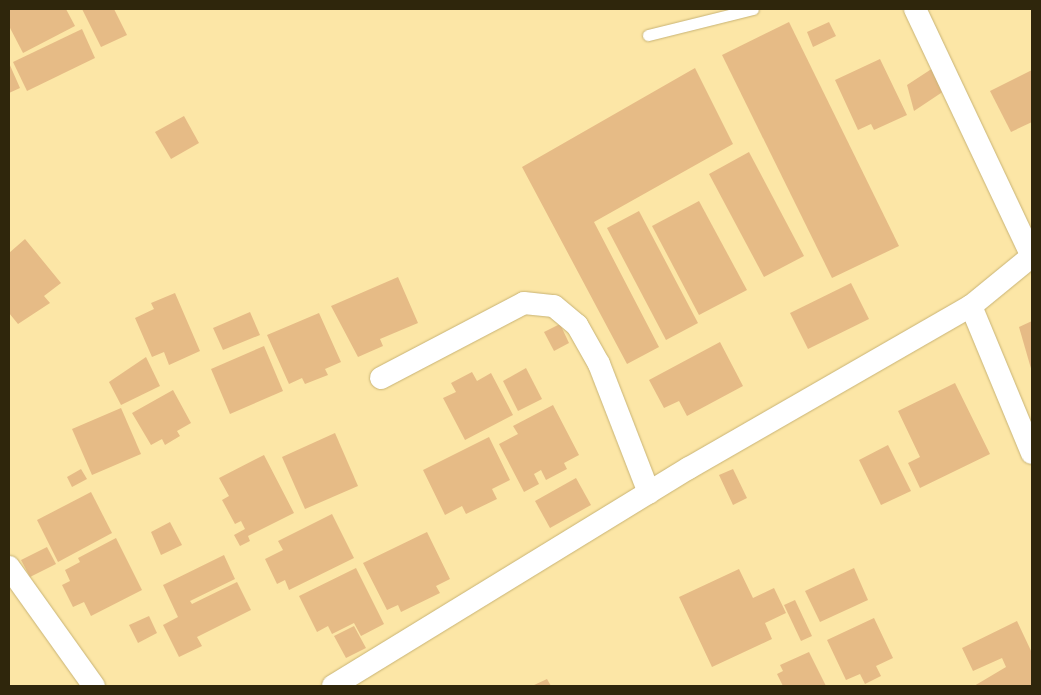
<!DOCTYPE html>
<style>
body{margin:0}
#map{position:relative;width:1041px;height:695px;overflow:hidden;background:#fce6a6;font-family:"Roboto Serif",serif}
div>[style]{position:absolute}
.building>*{inset:0;background:#e6bb86}
.roads{filter:drop-shadow(0 0 1px #c8b375) drop-shadow(0 0 1px #c8b375)}
.lane>*{height:11px;margin:-5.5px;padding:0 5.5px;transform-origin:5.5px;border-radius:5.5px;background:#fff}
.street>*{height:22px;margin:-11px;padding:0 11px;transform-origin:11px;border-radius:11px;background:#fff}
span{translate:-50% -50%;white-space:nowrap;text-align:center;line-height:1.15;-webkit-text-stroke:4.5px #fce6a6;paint-order:stroke}
.frame{position:absolute;inset:0;border:10px solid #2f260c;pointer-events:none}
</style>
<div id="map">
<div class="building">
<i style="clip-path:polygon(9px 9px,66px 9px,75px 26px,23px 53px,9px 26px)"></i>
<i style="clip-path:polygon(82px 9px,114px 9px,127px 35px,101px 47px)"></i>
<i style="clip-path:polygon(789px 22px,899px 246px,832px 278px,722px 55px)"></i>
<i style="clip-path:polygon(829px 22px,836px 36px,813px 47px,807px 32px)"></i>
<i style="clip-path:polygon(82px 29px,95px 58px,27px 91px,13px 62px)"></i>
<i style="clip-path:polygon(880px 59px,907px 115px,874px 130px,871px 124px,858px 130px,835px 80px)"></i>
<i style="clip-path:polygon(9px 63px,20px 88px,9px 93px)"></i>
<i style="clip-path:polygon(695px 68px,733px 144px,594px 222px,659px 347px,627px 364px,522px 167px)"></i>
<i style="clip-path:polygon(933px 68px,944px 91px,914px 111px,907px 85px)"></i>
<i style="clip-path:polygon(1032px 70px,1032px 122px,1011px 132px,990px 91px)"></i>
<i style="clip-path:polygon(184px 116px,199px 143px,171px 159px,155px 132px)"></i>
<i style="clip-path:polygon(749px 152px,804px 256px,764px 277px,709px 174px)"></i>
<i style="clip-path:polygon(699px 201px,747px 290px,699px 315px,652px 226px)"></i>
<i style="clip-path:polygon(639px 211px,698px 323px,666px 340px,607px 228px)"></i>
<i style="clip-path:polygon(25px 239px,61px 283px,44px 296px,50px 303px,18px 324px,9px 313px,9px 253px)"></i>
<i style="clip-path:polygon(398px 277px,418px 323px,380px 339px,383px 346px,358px 357px,331px 306px)"></i>
<i style="clip-path:polygon(851px 283px,869px 319px,808px 349px,790px 313px)"></i>
<i style="clip-path:polygon(175px 293px,200px 351px,169px 365px,164px 352px,152px 357px,135px 318px,154px 309px,151px 303px)"></i>
<i style="clip-path:polygon(250px 312px,260px 335px,223px 350px,213px 328px)"></i>
<i style="clip-path:polygon(319px 313px,341px 362px,325px 369px,328px 375px,305px 384px,302px 378px,289px 384px,267px 335px)"></i>
<i style="clip-path:polygon(1032px 321px,1032px 372px,1019px 327px)"></i>
<i style="clip-path:polygon(560px 324px,569px 343px,554px 351px,544px 332px)"></i>
<i style="clip-path:polygon(720px 342px,743px 386px,687px 416px,679px 401px,664px 408px,649px 380px)"></i>
<i style="clip-path:polygon(264px 346px,283px 391px,230px 414px,211px 369px)"></i>
<i style="clip-path:polygon(146px 357px,160px 386px,121px 405px,109px 382px)"></i>
<i style="clip-path:polygon(526px 368px,542px 399px,518px 411px,503px 381px)"></i>
<i style="clip-path:polygon(472px 372px,477px 381px,491px 373px,513px 415px,465px 440px,443px 398px,456px 392px,451px 383px)"></i>
<i style="clip-path:polygon(955px 383px,990px 454px,920px 488px,908px 463px,920px 457px,898px 411px)"></i>
<i style="clip-path:polygon(173px 390px,191px 423px,177px 431px,180px 436px,165px 445px,162px 439px,151px 445px,132px 413px)"></i>
<i style="clip-path:polygon(553px 405px,579px 455px,564px 463px,567px 469px,546px 480px,541px 470px,534px 474px,539px 484px,524px 492px,499px 444px,518px 434px,513px 426px)"></i>
<i style="clip-path:polygon(121px 408px,141px 454px,92px 475px,72px 429px)"></i>
<i style="clip-path:polygon(335px 433px,358px 486px,305px 509px,282px 457px)"></i>
<i style="clip-path:polygon(489px 437px,510px 480px,492px 489px,497px 499px,466px 514px,462px 506px,445px 515px,423px 470px)"></i>
<i style="clip-path:polygon(888px 445px,911px 491px,881px 505px,859px 460px)"></i>
<i style="clip-path:polygon(264px 455px,294px 513px,248px 536px,250px 541px,240px 546px,234px 535px,245px 529px,241px 521px,235px 524px,222px 500px,229px 496px,219px 478px)"></i>
<i style="clip-path:polygon(81px 469px,87px 479px,72px 487px,67px 477px)"></i>
<i style="clip-path:polygon(733px 469px,747px 498px,733px 505px,719px 475px)"></i>
<i style="clip-path:polygon(576px 478px,591px 505px,550px 528px,535px 501px)"></i>
<i style="clip-path:polygon(91px 492px,112px 533px,58px 562px,37px 520px)"></i>
<i style="clip-path:polygon(332px 514px,354px 558px,289px 590px,285px 580px,277px 584px,265px 559px,283px 550px,278px 541px)"></i>
<i style="clip-path:polygon(170px 522px,182px 545px,161px 555px,151px 532px)"></i>
<i style="clip-path:polygon(427px 532px,450px 579px,436px 586px,440px 593px,401px 612px,398px 605px,387px 610px,363px 563px)"></i>
<i style="clip-path:polygon(116px 538px,142px 590px,91px 616px,84px 602px,73px 607px,62px 585px,70px 581px,65px 570px,80px 562px,78px 558px)"></i>
<i style="clip-path:polygon(47px 547px,56px 564px,30px 577px,21px 560px)"></i>
<i style="clip-path:polygon(224px 555px,235px 579px,190px 601px,192px 604px,237px 582px,251px 610px,197px 637px,202px 646px,179px 657px,163px 625px,178px 617px,163px 585px)"></i>
<i style="clip-path:polygon(356px 568px,384px 624px,361px 636px,354px 623px,332px 634px,328px 626px,317px 632px,299px 596px)"></i>
<i style="clip-path:polygon(854px 568px,868px 600px,820px 622px,805px 591px)"></i>
<i style="clip-path:polygon(739px 569px,753px 598px,774px 588px,786px 613px,765px 623px,772px 639px,712px 667px,679px 597px)"></i>
<i style="clip-path:polygon(795px 600px,812px 636px,801px 641px,784px 605px)"></i>
<i style="clip-path:polygon(149px 616px,157px 633px,138px 643px,129px 625px)"></i>
<i style="clip-path:polygon(874px 618px,893px 658px,876px 666px,881px 676px,865px 684px,860px 674px,846px 680px,827px 640px)"></i>
<i style="clip-path:polygon(1017px 621px,1032px 653px,1032px 686px,974px 686px,1006px 667px,1002px 658px,973px 671px,962px 648px)"></i>
<i style="clip-path:polygon(354px 626px,366px 648px,346px 658px,334px 636px)"></i>
<i style="clip-path:polygon(809px 652px,826px 686px,783px 686px,777px 674px,783px 671px,780px 665px)"></i>
<i style="clip-path:polygon(547px 679px,551px 686px,532px 686px)"></i>
</div>
<div class="roads">
<div class="lane">
<i style="left:648px;top:35px;width:108px;rotate:-13.9deg"></i>
</div>
<div class="street">
<i style="left:915px;top:9px;width:273px;rotate:64.7deg"></i>
<i style="left:971px;top:306px;width:159px;rotate:67.5deg"></i>
<i style="left:381px;top:378px;width:161px;rotate:-27.7deg"></i>
<i style="left:524px;top:303px;width:30px;rotate:6deg"></i>
<i style="left:554px;top:306px;width:30px;rotate:40deg"></i>
<i style="left:577px;top:325px;width:45px;rotate:60.6deg"></i>
<i style="left:599px;top:364px;width:138px;rotate:68.8deg"></i>
<i style="left:9px;top:567px;width:146px;rotate:54.5deg"></i>
<i style="left:333px;top:686px;width:417px;rotate:-31.5deg"></i>
<i style="left:689px;top:468px;width:325px;rotate:-29.9deg"></i>
<i style="left:971px;top:306px;width:79px;rotate:-39.3deg"></i>
</div>
</div>
<div class="frame"></div>
</div>
